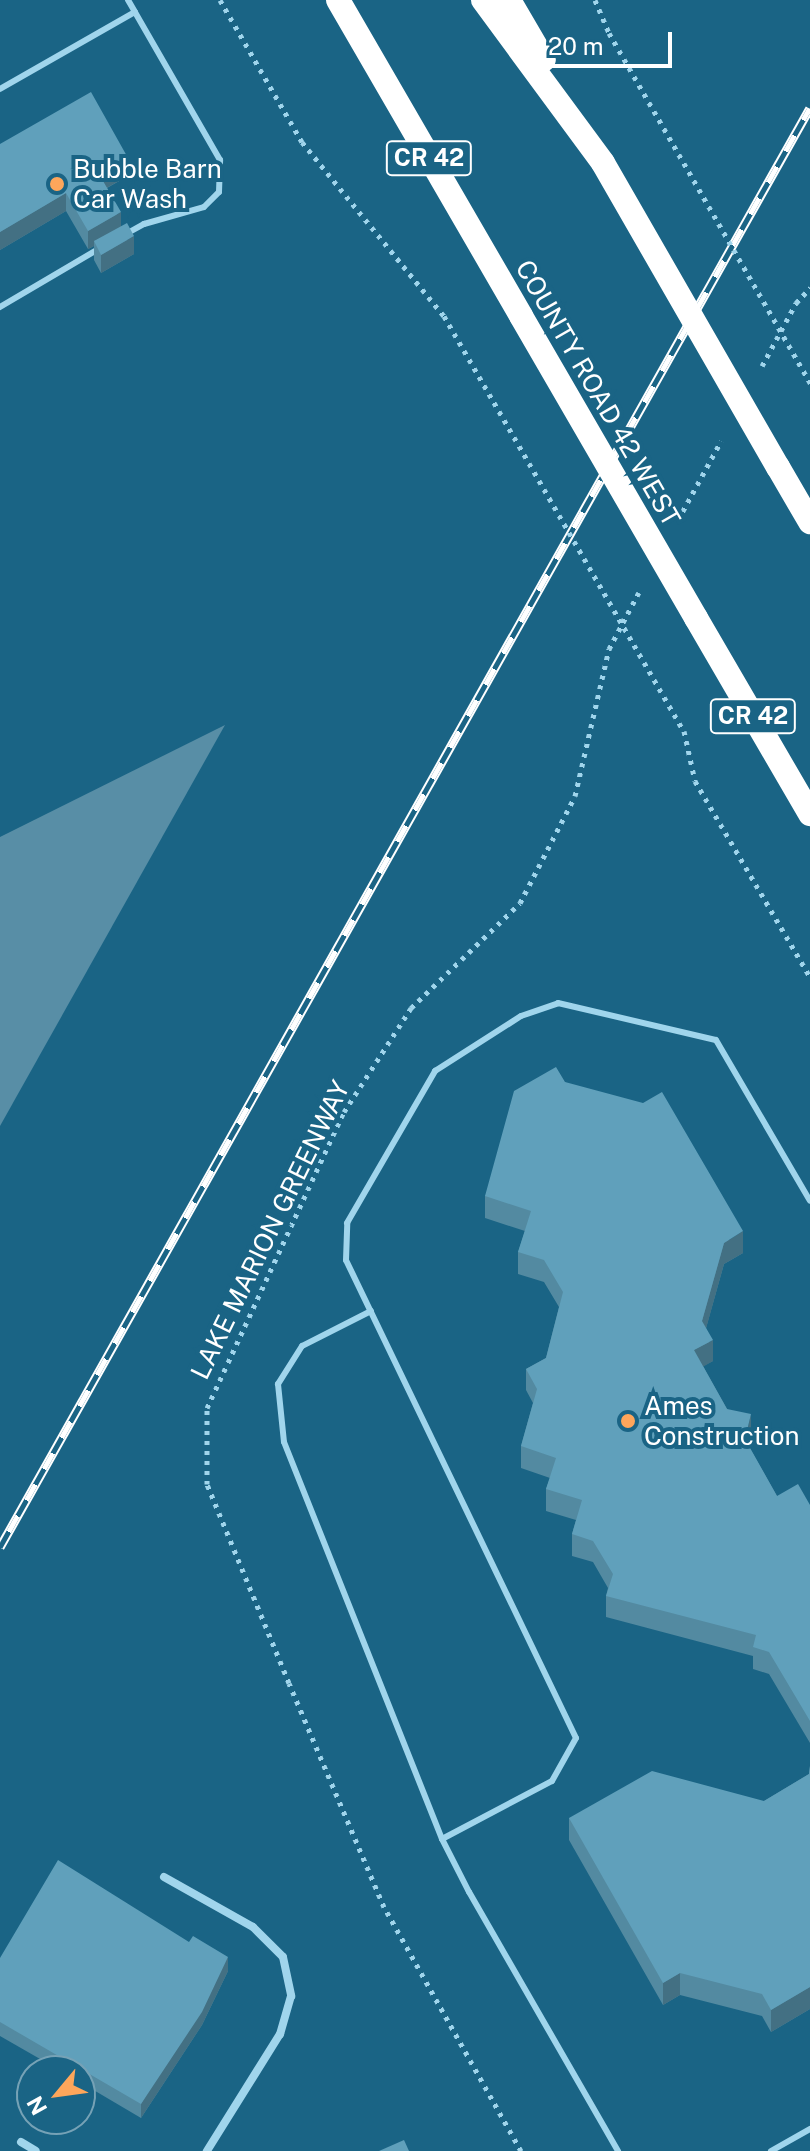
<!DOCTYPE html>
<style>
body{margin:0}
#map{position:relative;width:810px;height:2151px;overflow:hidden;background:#1a6485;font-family:"Public Sans",sans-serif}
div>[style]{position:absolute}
.water>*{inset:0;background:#588ea6}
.path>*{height:5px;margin-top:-2.5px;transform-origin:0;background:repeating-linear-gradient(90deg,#a0d5ec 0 4px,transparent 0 10px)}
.lane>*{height:6px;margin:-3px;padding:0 3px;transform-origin:3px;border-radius:3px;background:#a0d5ec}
.street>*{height:8px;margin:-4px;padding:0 4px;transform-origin:4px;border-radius:4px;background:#a0d5ec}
.highway>*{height:24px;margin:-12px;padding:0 12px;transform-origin:12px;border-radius:12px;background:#fff}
.rail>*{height:9px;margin-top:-4.5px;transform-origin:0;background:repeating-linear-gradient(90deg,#1a6485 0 18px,#fff 0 36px);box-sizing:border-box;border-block:2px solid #fff}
.path-bridge>*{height:5px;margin-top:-2.5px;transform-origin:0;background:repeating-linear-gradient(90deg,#a0d5ec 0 4px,transparent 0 10px)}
.highway-bridge>*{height:24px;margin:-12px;padding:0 12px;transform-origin:12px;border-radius:12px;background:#fff}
.wall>*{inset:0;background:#538aa1}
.shaded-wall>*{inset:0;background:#437083}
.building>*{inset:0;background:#60a0bb}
.dots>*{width:22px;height:22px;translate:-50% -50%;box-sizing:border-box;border:4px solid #1a6485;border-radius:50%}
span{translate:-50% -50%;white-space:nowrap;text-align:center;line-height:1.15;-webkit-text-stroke:8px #1a6485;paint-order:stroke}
.shield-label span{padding:2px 6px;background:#1a6485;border:2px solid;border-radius:6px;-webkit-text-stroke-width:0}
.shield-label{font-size:24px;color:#fff;font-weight:700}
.poi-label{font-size:26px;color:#fff}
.left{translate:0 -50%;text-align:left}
.street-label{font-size:26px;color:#fff}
.north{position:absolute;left:16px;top:2055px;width:80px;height:80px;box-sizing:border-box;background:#1a6485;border:2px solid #76a2b6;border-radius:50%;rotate:241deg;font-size:22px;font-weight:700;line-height:32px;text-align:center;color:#fff}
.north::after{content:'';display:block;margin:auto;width:28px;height:36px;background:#fea65b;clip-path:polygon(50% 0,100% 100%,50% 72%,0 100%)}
.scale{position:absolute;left:534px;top:32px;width:138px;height:36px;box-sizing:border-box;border:4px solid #fff;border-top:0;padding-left:10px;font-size:24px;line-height:28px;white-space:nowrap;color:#fff;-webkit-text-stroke:6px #1a6485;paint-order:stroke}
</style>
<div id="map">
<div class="water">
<i style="clip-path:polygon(225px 725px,0 1126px,0 837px)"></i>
</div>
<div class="path">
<i style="left:220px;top:0;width:164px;rotate:60deg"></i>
<i style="left:302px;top:142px;width:225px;rotate:50.8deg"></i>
<i style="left:595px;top:0;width:36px;rotate:67deg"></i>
<i style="left:762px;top:366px;width:72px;rotate:-61.6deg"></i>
<i style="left:796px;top:303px;width:21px;rotate:-47deg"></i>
<i style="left:678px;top:520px;width:90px;rotate:-61.4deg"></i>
<i style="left:684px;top:731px;width:51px;rotate:77.6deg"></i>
<i style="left:695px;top:781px;width:227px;rotate:59.6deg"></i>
<i style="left:521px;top:2151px;width:280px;rotate:-119.3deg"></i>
<i style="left:384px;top:1907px;width:243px;rotate:-113deg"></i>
<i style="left:289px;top:1683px;width:215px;rotate:-112.4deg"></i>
<i style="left:207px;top:1484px;width:76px;rotate:-90deg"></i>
<i style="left:207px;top:1408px;width:326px;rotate:-65.2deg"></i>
<i style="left:344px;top:1112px;width:124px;rotate:-57.2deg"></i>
<i style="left:411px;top:1008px;width:151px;rotate:-43.9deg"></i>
<i style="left:520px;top:903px;width:120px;rotate:-62.8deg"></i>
<i style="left:575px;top:796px;width:151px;rotate:-77deg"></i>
<i style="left:609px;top:649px;width:64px;rotate:-62.2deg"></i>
</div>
<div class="lane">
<i style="left:0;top:89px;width:155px;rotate:-29.7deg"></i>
<i style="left:135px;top:12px;width:14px;rotate:-120deg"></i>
<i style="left:124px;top:235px;width:23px;rotate:-29deg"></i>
<i style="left:144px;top:224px;width:62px;rotate:-15.8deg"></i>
<i style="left:204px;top:207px;width:21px;rotate:-45deg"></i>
<i style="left:219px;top:192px;width:32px;rotate:-88deg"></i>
<i style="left:220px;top:160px;width:171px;rotate:-119.9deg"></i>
<i style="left:0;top:307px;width:116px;rotate:-30.5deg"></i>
<i style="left:371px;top:1311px;width:77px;rotate:153.1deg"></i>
<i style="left:302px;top:1346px;width:45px;rotate:122.3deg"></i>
<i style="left:278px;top:1384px;width:58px;rotate:84.1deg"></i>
<i style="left:284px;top:1442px;width:427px;rotate:68.3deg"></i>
<i style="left:618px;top:2151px;width:299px;rotate:-119.9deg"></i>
<i style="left:469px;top:1892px;width:59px;rotate:-117deg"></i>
<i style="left:442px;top:1839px;width:124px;rotate:-27.8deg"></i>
<i style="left:552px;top:1781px;width:49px;rotate:-60.8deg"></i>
<i style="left:576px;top:1738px;width:530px;rotate:-115.7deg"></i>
<i style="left:346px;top:1260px;width:37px;rotate:-88deg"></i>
<i style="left:347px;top:1223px;width:176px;rotate:-59.9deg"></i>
<i style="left:435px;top:1071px;width:102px;rotate:-32.6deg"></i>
<i style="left:521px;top:1016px;width:39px;rotate:-19deg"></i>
<i style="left:558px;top:1003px;width:162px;rotate:13.2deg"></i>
<i style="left:716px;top:1040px;width:186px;rotate:59.7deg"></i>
<i style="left:771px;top:2151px;width:45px;rotate:-29.4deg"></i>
</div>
<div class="street">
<i style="left:164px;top:1877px;width:102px;rotate:29.3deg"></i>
<i style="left:253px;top:1927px;width:42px;rotate:45deg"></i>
<i style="left:283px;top:1957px;width:40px;rotate:78deg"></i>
<i style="left:291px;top:1996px;width:40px;rotate:106deg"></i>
<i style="left:280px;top:2034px;width:138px;rotate:122deg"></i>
<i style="left:21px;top:2142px;width:17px;rotate:31deg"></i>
</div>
<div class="highway">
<i style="left:338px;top:0;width:365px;rotate:59.9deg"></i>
<i style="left:483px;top:0;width:202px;rotate:53.6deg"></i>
<i style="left:509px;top:0;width:69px;rotate:59.7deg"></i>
<i style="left:778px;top:467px;width:64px;rotate:59.8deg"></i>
<i style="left:696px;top:618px;width:227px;rotate:59.8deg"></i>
</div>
<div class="rail">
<i style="left:0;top:1547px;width:1651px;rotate:-60.63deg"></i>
</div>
<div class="path-bridge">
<i style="left:609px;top:33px;width:404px;rotate:60.1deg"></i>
<i style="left:444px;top:316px;width:479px;rotate:60deg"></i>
</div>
<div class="highway-bridge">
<i style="left:603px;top:163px;width:351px;rotate:60.1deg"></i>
<i style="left:521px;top:316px;width:349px;rotate:59.9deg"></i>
</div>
<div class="wall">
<i style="clip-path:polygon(0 144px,128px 176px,107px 188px,121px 226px,134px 254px,101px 273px,94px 260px,94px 246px,88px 249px,66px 211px,0 250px)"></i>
<i style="clip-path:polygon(565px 1082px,743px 1253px,724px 1264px,706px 1328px,713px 1361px,703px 1366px,727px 1409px,751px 1436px,748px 1445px,777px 1496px,810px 1505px,810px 1743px,769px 1674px,753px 1669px,753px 1656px,606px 1617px,606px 1596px,608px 1588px,593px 1562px,572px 1556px,572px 1534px,576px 1520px,546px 1511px,546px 1489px,550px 1478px,521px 1468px,521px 1446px,533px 1403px,526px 1390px,526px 1369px,546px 1358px,559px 1307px,544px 1282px,518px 1274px,518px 1252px,525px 1231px,485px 1218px,485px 1196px)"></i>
<i style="clip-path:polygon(810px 1766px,810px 2009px,771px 2032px,762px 2016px,680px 1995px,663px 2005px,569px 1840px,569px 1818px,764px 1801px,809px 1774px)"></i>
<i style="clip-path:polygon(0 1958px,228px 1971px,202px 2025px,141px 2118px,80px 2082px,80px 2071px,61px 2071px,0 2036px)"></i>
</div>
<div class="shaded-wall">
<i style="clip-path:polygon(128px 158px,128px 176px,99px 192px,99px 174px)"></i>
<i style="clip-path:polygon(66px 193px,66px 211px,0 250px,0 232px)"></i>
<i style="clip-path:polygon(121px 212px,121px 231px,94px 241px,94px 246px,88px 249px,88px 231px)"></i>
<i style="clip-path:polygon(134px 236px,134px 254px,101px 273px,101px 255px)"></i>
<i style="clip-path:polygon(743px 1231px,743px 1253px,724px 1264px,702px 1343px,702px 1321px,724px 1243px)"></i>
<i style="clip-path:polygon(713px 1340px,713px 1361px,694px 1372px,694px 1350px)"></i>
<i style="clip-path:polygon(751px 1414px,751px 1436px,745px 1461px,745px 1439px)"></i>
<i style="clip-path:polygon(228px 1957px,228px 1971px,202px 2025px,141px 2118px,141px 2104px)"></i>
<i style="clip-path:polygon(680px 1973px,680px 1995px,663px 2005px,663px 1983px)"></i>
<i style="clip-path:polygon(810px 1987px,810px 2009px,771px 2032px,771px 2010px)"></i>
</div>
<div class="building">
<i style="clip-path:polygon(91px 92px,128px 158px,99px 174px,121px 212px,88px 231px,66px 193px,0 232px,0 144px)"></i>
<i style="clip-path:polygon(127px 223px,134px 236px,101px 255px,94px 241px)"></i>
<i style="clip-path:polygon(556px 1067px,565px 1082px,643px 1103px,662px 1092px,743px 1231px,724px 1243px,702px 1321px,713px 1340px,694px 1350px,727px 1409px,751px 1414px,745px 1439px,777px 1496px,798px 1484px,810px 1505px,810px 1721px,769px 1652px,753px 1647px,756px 1635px,606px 1596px,613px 1574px,593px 1541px,572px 1534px,582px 1500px,546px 1489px,556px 1458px,521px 1446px,537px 1389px,526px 1369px,546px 1358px,563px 1292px,544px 1260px,518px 1252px,531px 1211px,485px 1196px,514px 1091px)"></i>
<i style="clip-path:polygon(810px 1766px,810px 1987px,771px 2010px,762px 1994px,680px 1973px,663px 1983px,569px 1818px,652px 1771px,764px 1801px,809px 1774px)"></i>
<i style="clip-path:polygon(58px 1860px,189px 1942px,193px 1936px,228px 1957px,202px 2012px,141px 2104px,0 2022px,0 1958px)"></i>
<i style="clip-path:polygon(404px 2140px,409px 2151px,379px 2151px)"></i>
</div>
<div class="dots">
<i style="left:57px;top:184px;background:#fea65b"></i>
<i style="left:628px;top:1421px;background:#fea65b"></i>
</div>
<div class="shield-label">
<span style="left:429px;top:158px">CR 42</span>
<span style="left:753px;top:716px">CR 42</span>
</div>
<div class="poi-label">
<span class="left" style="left:73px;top:184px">Bubble Barn<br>Car Wash</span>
<span class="left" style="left:644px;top:1421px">Ames<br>Construction</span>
</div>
<div class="street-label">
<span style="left:598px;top:393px;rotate:60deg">COUNTY ROAD 42 WEST</span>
<span style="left:270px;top:1230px;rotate:-64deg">LAKE MARION GREENWAY</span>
</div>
<div class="north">N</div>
<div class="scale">20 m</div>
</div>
